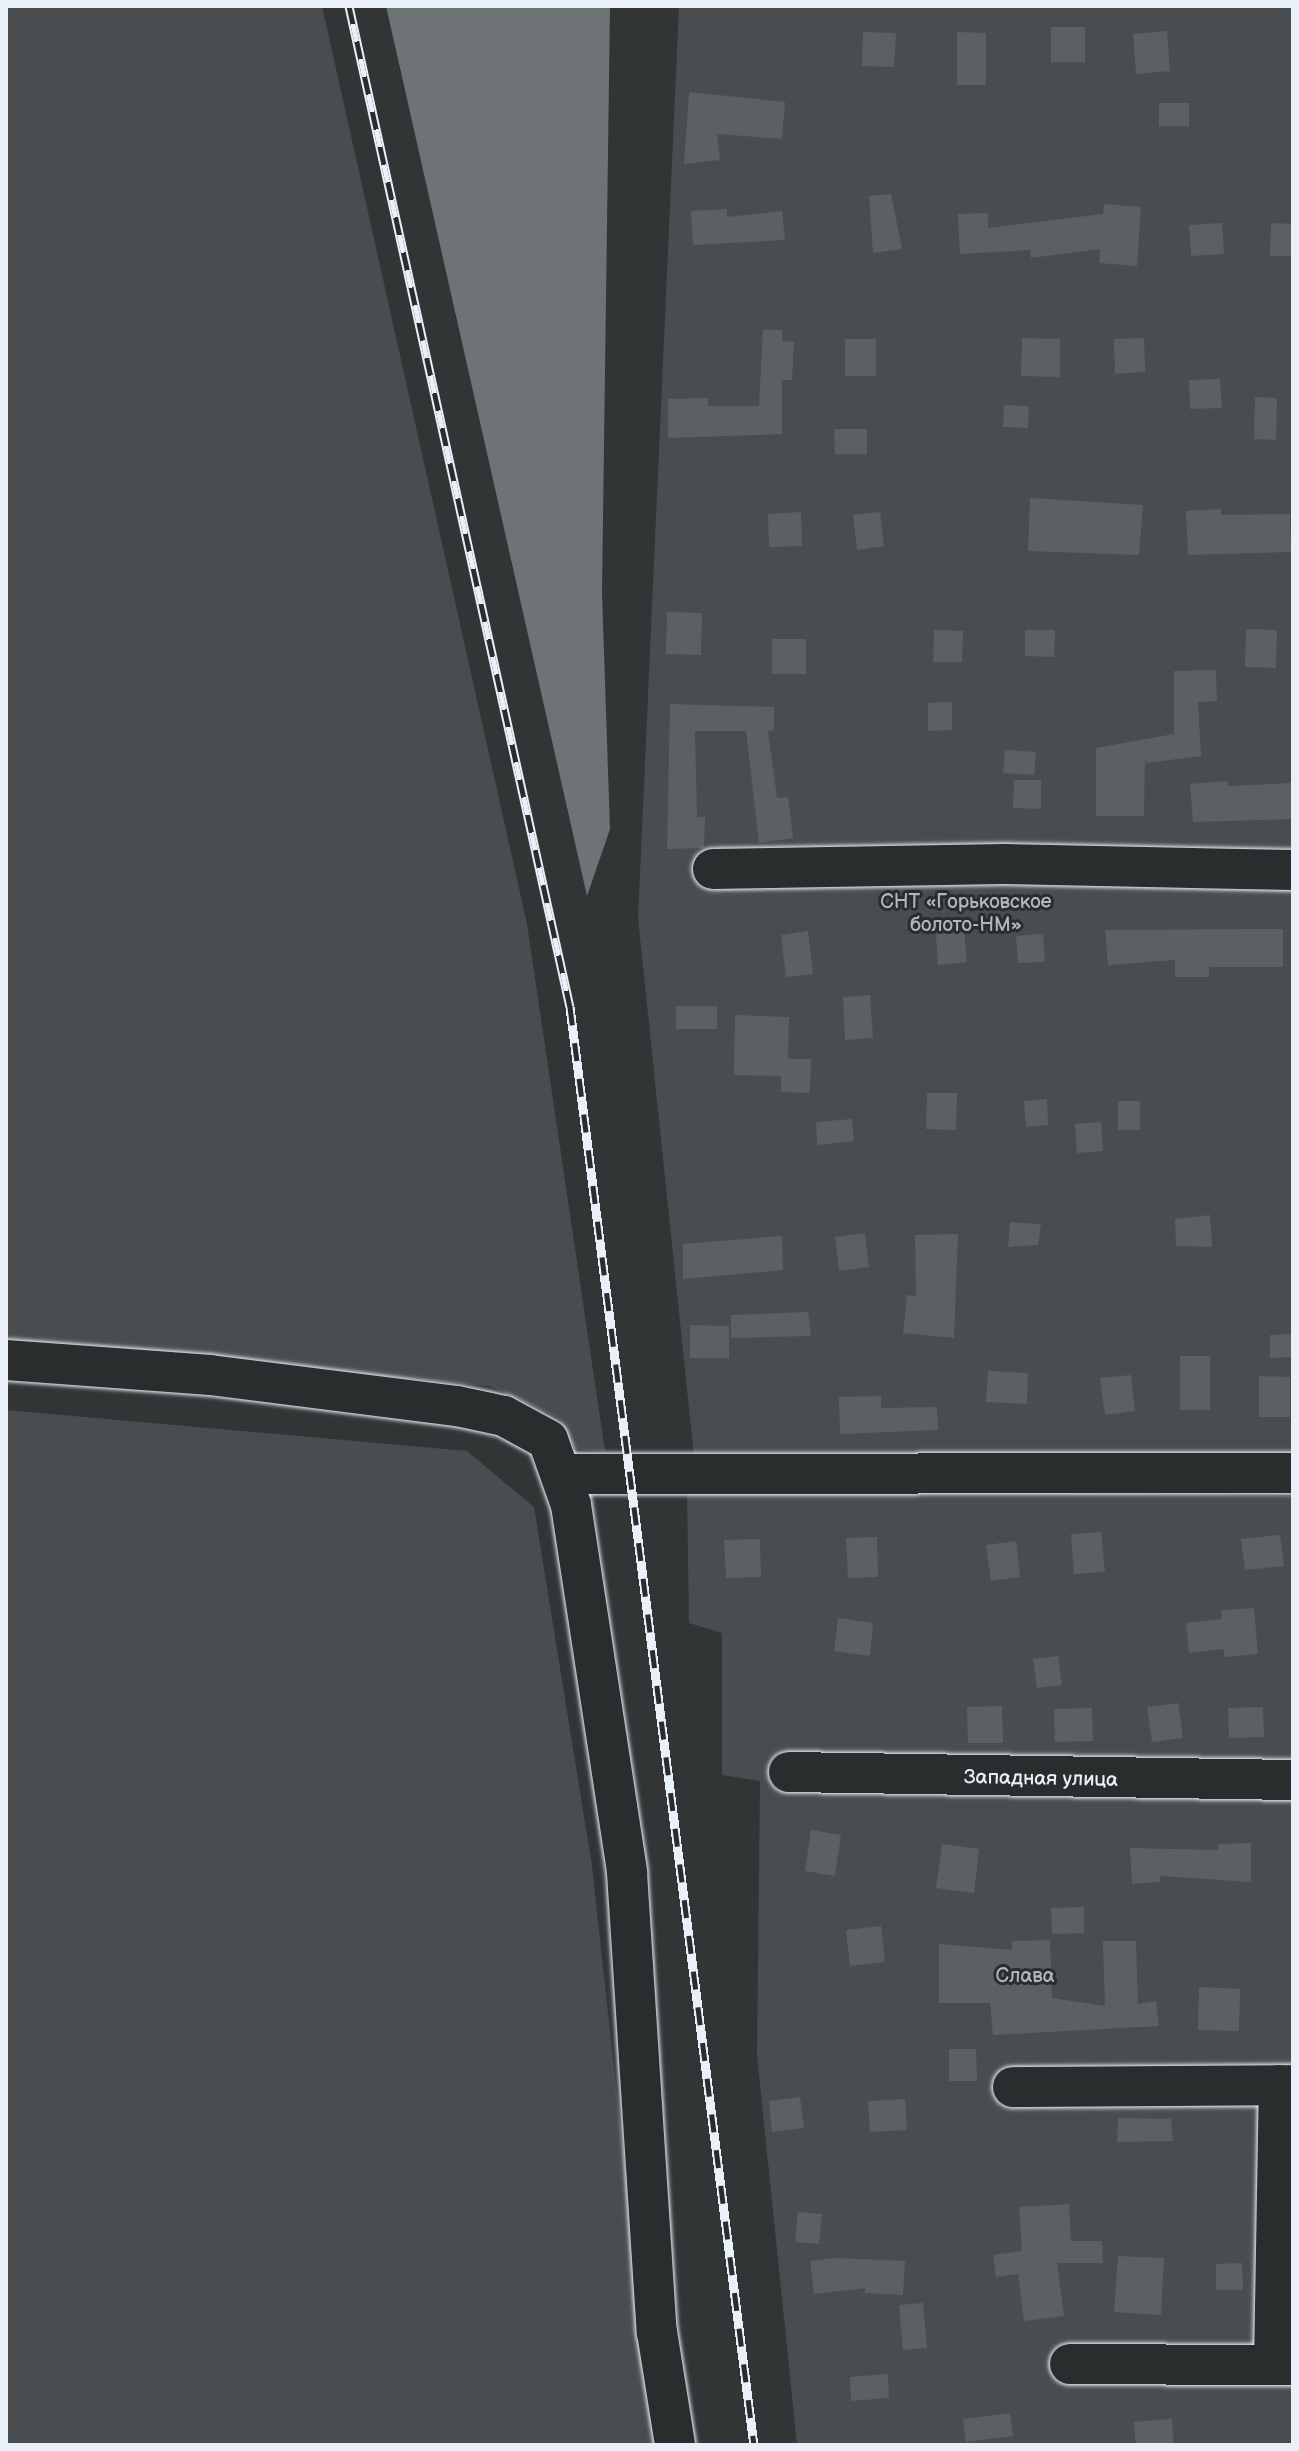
<!DOCTYPE html>
<meta charset="utf-8">
<style>
body{margin:0}
#map{position:relative;width:1299px;height:2451px;overflow:hidden;background:#323536;font-family:"Balsamiq Sans",sans-serif}
div>[style]{position:absolute}
.green>*{inset:0;background:#494d4f}
.water>*{inset:0;background:#6e7376}
.building>*{inset:0;background:#5c6063}
.roads{filter:drop-shadow(0 0 2px #e8f1f8) drop-shadow(0 0 2px #e8f1f8)}
.minor>*{height:40px;margin:-20px;padding:0 20px;transform-origin:20px;border-radius:20px;background:#2a2d2e}
.rail>*{height:9px;margin-top:-4.5px;transform-origin:0;background:repeating-linear-gradient(90deg,#2a2d2e 0 18px,#e8f1f8 0 36px);box-sizing:border-box;border-block:2px solid #e8f1f8}
span{translate:-50% -50%;white-space:nowrap;text-align:center;line-height:1.15;-webkit-text-stroke:6px #2a2d2e;paint-order:stroke}
.park-label{font-size:20px;color:#b0b8bd}
.street-label{font-size:20px;color:#e8f1f8}
.frame{position:absolute;inset:0;border:8px solid #e8f1f8;pointer-events:none}
</style>
<div id="map">
<div class="green">
<i style="clip-path:polygon(6px 6px,322px 6px,527px 924px,605px 1451px,575px 1449px,559px 1418px,490px 1386px,6px 1342px)"></i>
<i style="clip-path:polygon(679px 6px,1293px 6px,1293px 1468px,695px 1466px,638px 918px)"></i>
<i style="clip-path:polygon(6px 1410px,467px 1451px,534px 1507px,592px 1866px,655px 2445px,6px 2445px)"></i>
<i style="clip-path:polygon(687px 1489px,1293px 1496px,1293px 2445px,797px 2445px,757px 2055px,760px 1781px,722px 1775px,722px 1633px,689px 1623px)"></i>
</div>
<div class="water">
<i style="clip-path:polygon(386px 6px,610px 6px,602px 593px,610px 829px,587px 896px)"></i>
</div>
<div class="building">
<i style="clip-path:polygon(1051px 27px,1085px 27px,1085px 62px,1051px 62px)"></i>
<i style="clip-path:polygon(1167px 31px,1170px 71px,1136px 74px,1133px 34px)"></i>
<i style="clip-path:polygon(863px 32px,896px 33px,894px 67px,862px 66px)"></i>
<i style="clip-path:polygon(957px 32px,986px 33px,986px 85px,957px 85px)"></i>
<i style="clip-path:polygon(689px 92px,785px 102px,782px 139px,717px 134px,720px 160px,684px 164px)"></i>
<i style="clip-path:polygon(1159px 103px,1189px 103px,1189px 126px,1159px 126px)"></i>
<i style="clip-path:polygon(891px 194px,902px 249px,873px 253px,869px 196px)"></i>
<i style="clip-path:polygon(1104px 204px,1141px 207px,1137px 266px,1099px 263px,1100px 249px,1031px 258px,1030px 250px,960px 254px,958px 214px,988px 213px,988px 228px,1103px 214px)"></i>
<i style="clip-path:polygon(727px 209px,727px 217px,782px 211px,785px 240px,693px 245px,691px 211px)"></i>
<i style="clip-path:polygon(1222px 223px,1224px 254px,1191px 256px,1189px 225px)"></i>
<i style="clip-path:polygon(1271px 223px,1293px 224px,1293px 256px,1270px 256px)"></i>
<i style="clip-path:polygon(763px 330px,782px 330px,782px 341px,794px 342px,792px 380px,782px 380px,782px 434px,668px 438px,668px 399px,708px 398px,708px 406px,759px 406px)"></i>
<i style="clip-path:polygon(1022px 338px,1060px 339px,1060px 377px,1021px 376px)"></i>
<i style="clip-path:polygon(1144px 338px,1145px 372px,1115px 374px,1114px 339px)"></i>
<i style="clip-path:polygon(845px 339px,876px 339px,876px 376px,845px 376px)"></i>
<i style="clip-path:polygon(1220px 379px,1222px 408px,1190px 409px,1189px 380px)"></i>
<i style="clip-path:polygon(1255px 397px,1277px 398px,1276px 440px,1254px 439px)"></i>
<i style="clip-path:polygon(1004px 405px,1029px 406px,1028px 428px,1003px 427px)"></i>
<i style="clip-path:polygon(834px 429px,867px 429px,867px 454px,835px 454px)"></i>
<i style="clip-path:polygon(1030px 498px,1143px 505px,1139px 555px,1028px 551px)"></i>
<i style="clip-path:polygon(1221px 509px,1221px 515px,1290px 514px,1291px 552px,1188px 555px,1186px 511px)"></i>
<i style="clip-path:polygon(801px 512px,802px 546px,769px 547px,768px 514px)"></i>
<i style="clip-path:polygon(880px 512px,884px 546px,857px 550px,853px 515px)"></i>
<i style="clip-path:polygon(667px 612px,702px 613px,701px 655px,666px 654px)"></i>
<i style="clip-path:polygon(1246px 629px,1277px 630px,1276px 668px,1245px 667px)"></i>
<i style="clip-path:polygon(934px 630px,963px 631px,962px 662px,933px 662px)"></i>
<i style="clip-path:polygon(1025px 630px,1055px 630px,1054px 657px,1025px 656px)"></i>
<i style="clip-path:polygon(772px 639px,806px 639px,806px 674px,772px 674px)"></i>
<i style="clip-path:polygon(1216px 670px,1217px 701px,1198px 702px,1201px 756px,1146px 763px,1145px 755px,1144px 816px,1096px 816px,1096px 748px,1174px 734px,1174px 671px)"></i>
<i style="clip-path:polygon(952px 702px,952px 730px,928px 731px,928px 703px)"></i>
<i style="clip-path:polygon(670px 704px,774px 707px,774px 730px,768px 731px,777px 798px,788px 797px,793px 838px,759px 843px,746px 731px,695px 731px,697px 817px,705px 817px,704px 848px,667px 849px)"></i>
<i style="clip-path:polygon(1005px 750px,1036px 752px,1034px 775px,1003px 773px)"></i>
<i style="clip-path:polygon(1014px 780px,1041px 780px,1041px 809px,1013px 808px)"></i>
<i style="clip-path:polygon(1227px 781px,1228px 786px,1291px 783px,1293px 819px,1193px 822px,1190px 784px)"></i>
<i style="clip-path:polygon(1248px 929px,1283px 929px,1283px 967px,1209px 967px,1209px 977px,1175px 977px,1175px 960px,1108px 965px,1105px 930px)"></i>
<i style="clip-path:polygon(808px 931px,813px 974px,786px 977px,781px 935px)"></i>
<i style="clip-path:polygon(964px 932px,967px 962px,938px 965px,936px 934px)"></i>
<i style="clip-path:polygon(1043px 934px,1045px 962px,1018px 963px,1016px 936px)"></i>
<i style="clip-path:polygon(870px 995px,873px 1038px,845px 1040px,843px 997px)"></i>
<i style="clip-path:polygon(676px 1006px,717px 1006px,717px 1029px,676px 1029px)"></i>
<i style="clip-path:polygon(735px 1015px,789px 1017px,788px 1059px,811px 1059px,810px 1093px,781px 1092px,781px 1076px,734px 1075px)"></i>
<i style="clip-path:polygon(927px 1093px,957px 1093px,956px 1130px,926px 1129px)"></i>
<i style="clip-path:polygon(1047px 1099px,1048px 1125px,1026px 1127px,1024px 1101px)"></i>
<i style="clip-path:polygon(1118px 1101px,1140px 1101px,1140px 1130px,1118px 1130px)"></i>
<i style="clip-path:polygon(852px 1119px,854px 1141px,817px 1145px,816px 1122px)"></i>
<i style="clip-path:polygon(1101px 1122px,1103px 1151px,1077px 1153px,1075px 1124px)"></i>
<i style="clip-path:polygon(1210px 1215px,1212px 1247px,1176px 1246px,1175px 1219px)"></i>
<i style="clip-path:polygon(1010px 1222px,1041px 1224px,1038px 1245px,1008px 1247px)"></i>
<i style="clip-path:polygon(865px 1233px,869px 1267px,839px 1271px,835px 1237px)"></i>
<i style="clip-path:polygon(958px 1234px,954px 1338px,903px 1333px,907px 1295px,916px 1296px,915px 1235px)"></i>
<i style="clip-path:polygon(782px 1236px,783px 1270px,683px 1279px,683px 1244px)"></i>
<i style="clip-path:polygon(808px 1312px,811px 1336px,731px 1338px,731px 1315px)"></i>
<i style="clip-path:polygon(690px 1325px,729px 1326px,729px 1358px,690px 1358px)"></i>
<i style="clip-path:polygon(1293px 1334px,1293px 1357px,1270px 1358px,1270px 1335px)"></i>
<i style="clip-path:polygon(1180px 1356px,1210px 1356px,1210px 1410px,1180px 1410px)"></i>
<i style="clip-path:polygon(988px 1371px,1028px 1373px,1027px 1404px,986px 1402px)"></i>
<i style="clip-path:polygon(1131px 1375px,1135px 1411px,1105px 1415px,1100px 1378px)"></i>
<i style="clip-path:polygon(1259px 1376px,1290px 1377px,1290px 1417px,1259px 1417px)"></i>
<i style="clip-path:polygon(881px 1396px,881px 1408px,937px 1407px,938px 1430px,840px 1434px,839px 1397px)"></i>
<i style="clip-path:polygon(1101px 1532px,1105px 1572px,1074px 1574px,1071px 1534px)"></i>
<i style="clip-path:polygon(1280px 1535px,1284px 1566px,1245px 1570px,1241px 1539px)"></i>
<i style="clip-path:polygon(877px 1537px,878px 1577px,848px 1578px,846px 1538px)"></i>
<i style="clip-path:polygon(760px 1539px,761px 1577px,726px 1578px,724px 1540px)"></i>
<i style="clip-path:polygon(1016px 1541px,1020px 1577px,991px 1581px,986px 1545px)"></i>
<i style="clip-path:polygon(1254px 1608px,1258px 1654px,1224px 1657px,1224px 1649px,1189px 1653px,1186px 1623px,1222px 1619px,1221px 1610px)"></i>
<i style="clip-path:polygon(838px 1618px,873px 1623px,870px 1656px,834px 1651px)"></i>
<i style="clip-path:polygon(1058px 1656px,1062px 1685px,1037px 1688px,1033px 1659px)"></i>
<i style="clip-path:polygon(1178px 1703px,1183px 1738px,1152px 1742px,1147px 1707px)"></i>
<i style="clip-path:polygon(1002px 1706px,1003px 1743px,968px 1743px,967px 1707px)"></i>
<i style="clip-path:polygon(1263px 1707px,1264px 1737px,1229px 1738px,1228px 1708px)"></i>
<i style="clip-path:polygon(1092px 1708px,1093px 1741px,1055px 1742px,1054px 1709px)"></i>
<i style="clip-path:polygon(811px 1830px,841px 1835px,835px 1876px,805px 1871px)"></i>
<i style="clip-path:polygon(1251px 1843px,1251px 1882px,1160px 1876px,1160px 1882px,1132px 1884px,1130px 1848px,1218px 1850px,1218px 1844px)"></i>
<i style="clip-path:polygon(942px 1844px,979px 1849px,974px 1893px,936px 1888px)"></i>
<i style="clip-path:polygon(1084px 1907px,1084px 1933px,1052px 1934px,1051px 1908px)"></i>
<i style="clip-path:polygon(881px 1926px,885px 1962px,850px 1966px,846px 1930px)"></i>
<i style="clip-path:polygon(1050px 1940px,1052px 1998px,1105px 2006px,1103px 1941px,1136px 1941px,1138px 2004px,1156px 2001px,1159px 2026px,993px 2035px,990px 2003px,939px 2003px,939px 1944px,1012px 1950px,1012px 1941px)"></i>
<i style="clip-path:polygon(1199px 1987px,1240px 1989px,1239px 2031px,1198px 2030px)"></i>
<i style="clip-path:polygon(949px 2049px,976px 2049px,977px 2081px,949px 2081px)"></i>
<i style="clip-path:polygon(800px 2097px,804px 2128px,772px 2132px,769px 2101px)"></i>
<i style="clip-path:polygon(905px 2099px,907px 2130px,870px 2132px,868px 2101px)"></i>
<i style="clip-path:polygon(1118px 2118px,1171px 2119px,1173px 2141px,1117px 2142px)"></i>
<i style="clip-path:polygon(1069px 2204px,1071px 2241px,1102px 2241px,1103px 2263px,1057px 2263px,1064px 2316px,1024px 2321px,1018px 2274px,996px 2277px,993px 2255px,1022px 2251px,1019px 2207px)"></i>
<i style="clip-path:polygon(798px 2212px,822px 2214px,819px 2244px,795px 2242px)"></i>
<i style="clip-path:polygon(1118px 2256px,1164px 2258px,1161px 2315px,1114px 2312px)"></i>
<i style="clip-path:polygon(836px 2258px,905px 2261px,903px 2295px,865px 2293px,865px 2288px,814px 2294px,810px 2261px)"></i>
<i style="clip-path:polygon(1242px 2263px,1243px 2290px,1216px 2290px,1216px 2264px)"></i>
<i style="clip-path:polygon(923px 2303px,927px 2348px,903px 2350px,899px 2305px)"></i>
<i style="clip-path:polygon(888px 2374px,889px 2398px,851px 2401px,850px 2377px)"></i>
<i style="clip-path:polygon(1010px 2413px,1013px 2436px,966px 2442px,963px 2419px)"></i>
<i style="clip-path:polygon(1172px 2419px,1174px 2445px,1136px 2445px,1134px 2422px)"></i>
</div>
<div class="roads">
<div class="minor">
<i style="left:713px;top:869px;width:291px;rotate:-1deg"></i>
<i style="left:1004px;top:864px;width:289px;rotate:1.2deg"></i>
<i style="left:6px;top:1360px;width:205px;rotate:4.2deg"></i>
<i style="left:210px;top:1375px;width:249px;rotate:7.2deg"></i>
<i style="left:457px;top:1406px;width:48px;rotate:12deg"></i>
<i style="left:504px;top:1416px;width:50px;rotate:28.6deg"></i>
<i style="left:548px;top:1440px;width:69px;rotate:70.5deg"></i>
<i style="left:571px;top:1505px;width:372px;rotate:81.3deg"></i>
<i style="left:627px;top:1873px;width:460px;rotate:86.3deg"></i>
<i style="left:657px;top:2332px;width:114px;rotate:80.9deg"></i>
<i style="left:563px;top:1474px;width:730px;rotate:-0.08deg"></i>
<i style="left:789px;top:1772px;width:504px;rotate:0.91deg"></i>
<i style="left:1013px;top:2087px;width:280px;rotate:-0.4deg"></i>
<i style="left:1070px;top:2364px;width:223px;rotate:0.3deg"></i>
<i style="left:1274px;top:2364px;width:279px;rotate:-89deg"></i>
</div>
</div>
<div class="rail">
<i style="left:349px;top:6px;width:1025px;rotate:77.55deg"></i>
<i style="left:570px;top:1007px;width:1450px;rotate:82.71deg"></i>
</div>
<div class="park-label">
<span style="left:966px;top:914px">СНТ «Горьковское<br>болото-НМ»</span>
<span style="left:1025px;top:1976px">Слава</span>
</div>
<div class="street-label">
<span style="left:1041px;top:1779px;rotate:1deg">Западная улица</span>
</div>
<div class="frame"></div>
</div>
